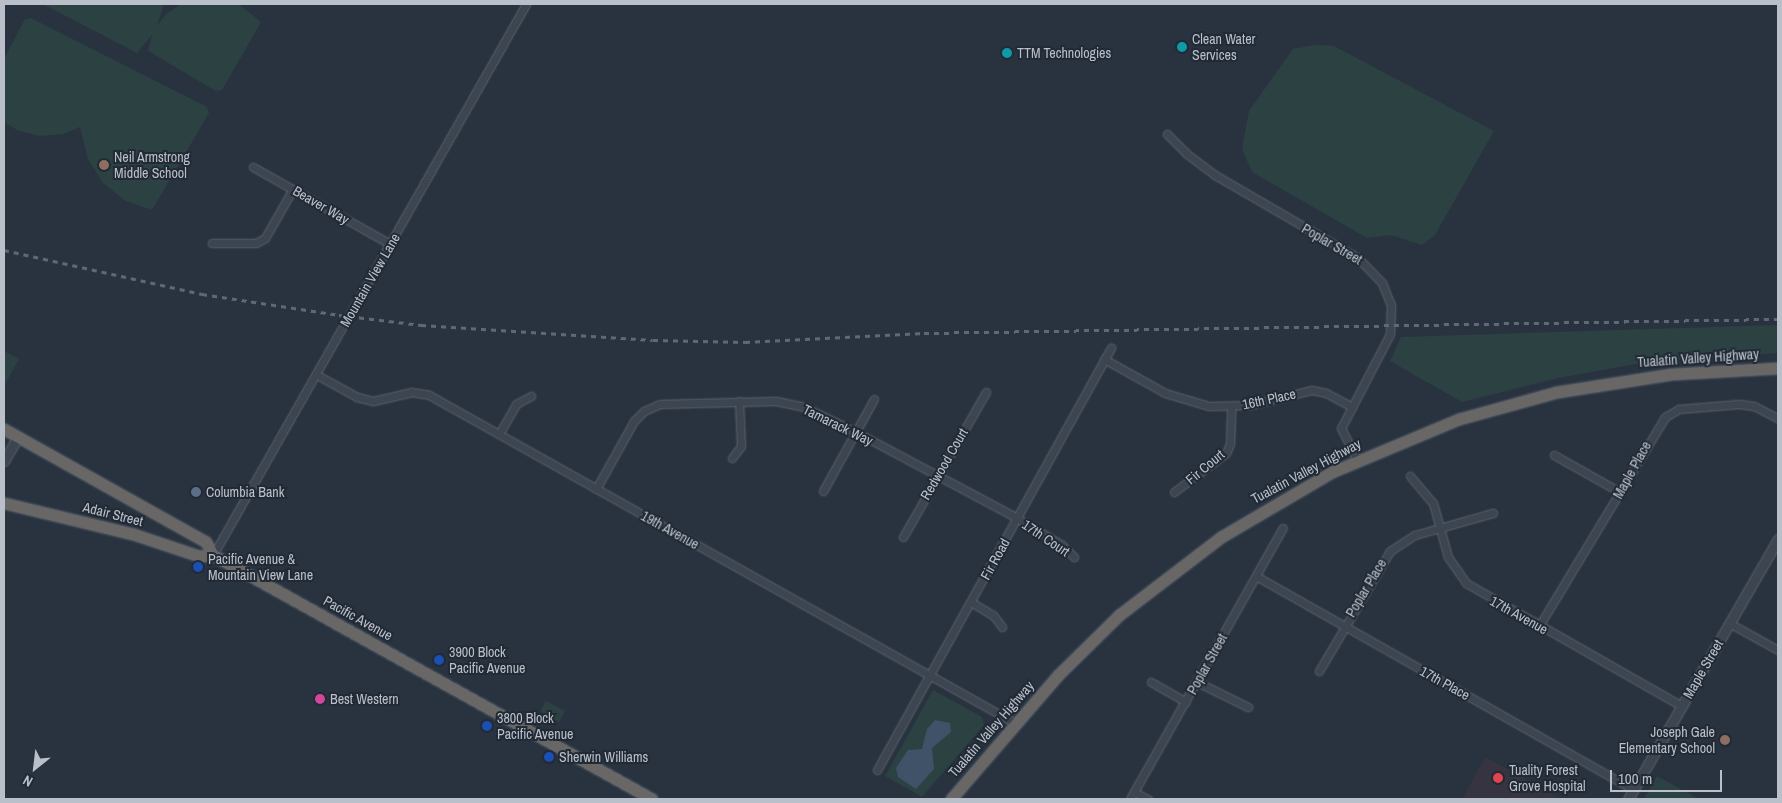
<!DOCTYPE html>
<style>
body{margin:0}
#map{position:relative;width:1782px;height:803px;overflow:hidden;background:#293340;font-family:"Archivo Narrow",sans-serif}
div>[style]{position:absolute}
.medical>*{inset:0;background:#363441}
.green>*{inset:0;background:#2c4142}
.water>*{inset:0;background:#405267}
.roads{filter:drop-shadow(0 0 1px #5b636d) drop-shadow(0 0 1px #5b636d)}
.minor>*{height:7px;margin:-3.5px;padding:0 3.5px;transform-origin:3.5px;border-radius:3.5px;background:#3d4550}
.tertiary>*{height:9px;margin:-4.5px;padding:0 4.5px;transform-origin:4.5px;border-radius:4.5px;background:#3d4550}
.trunk>*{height:11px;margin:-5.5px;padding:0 5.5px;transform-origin:5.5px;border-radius:5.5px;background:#686766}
.rail>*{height:2.5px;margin-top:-1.25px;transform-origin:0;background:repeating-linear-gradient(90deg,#5f6976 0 5px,transparent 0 10px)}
.dots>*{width:14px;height:14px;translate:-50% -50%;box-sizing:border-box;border:2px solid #212a35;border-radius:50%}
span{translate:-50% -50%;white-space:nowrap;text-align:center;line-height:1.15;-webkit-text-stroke:4px #212a35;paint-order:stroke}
.poi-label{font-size:14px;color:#bac0ca}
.left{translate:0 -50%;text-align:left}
.right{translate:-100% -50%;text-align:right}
.street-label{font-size:14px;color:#bac0ca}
.frame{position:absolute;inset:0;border:5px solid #bac0ca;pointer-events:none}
.north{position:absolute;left:10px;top:743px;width:50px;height:50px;-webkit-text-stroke:4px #212a35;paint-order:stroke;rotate:209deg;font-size:14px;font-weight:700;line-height:20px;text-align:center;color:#bac0ca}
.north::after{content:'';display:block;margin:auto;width:18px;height:22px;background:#bac0ca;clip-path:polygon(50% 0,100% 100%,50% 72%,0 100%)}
.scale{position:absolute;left:1610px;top:770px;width:112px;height:22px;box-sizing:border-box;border:2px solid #bac0ca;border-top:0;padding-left:6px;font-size:15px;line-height:18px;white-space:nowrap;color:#bac0ca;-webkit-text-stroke:4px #212a35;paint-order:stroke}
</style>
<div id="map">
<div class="medical">
<i style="clip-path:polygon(1485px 757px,1562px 799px,1462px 799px)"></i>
</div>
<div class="green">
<i style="clip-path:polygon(43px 4px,164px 4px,157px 26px,166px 14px,181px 4px,238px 4px,261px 22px,222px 90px,216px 91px,148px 51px,152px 35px,137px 53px)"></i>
<i style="clip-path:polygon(31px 18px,207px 107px,209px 113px,152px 210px,126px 201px,103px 183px,88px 159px,80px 127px,63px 134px,40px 136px,17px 130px,4px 122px,4px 59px,25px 19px)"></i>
<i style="clip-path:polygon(1315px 45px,1334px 46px,1494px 131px,1435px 235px,1422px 245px,1391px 235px,1367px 238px,1252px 172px,1242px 149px,1249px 111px,1293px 49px)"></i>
<i style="clip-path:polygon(1778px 325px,1778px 353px,1646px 362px,1558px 378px,1462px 402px,1390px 361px,1401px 337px)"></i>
<i style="clip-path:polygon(4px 351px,19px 359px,4px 386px)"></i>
<i style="clip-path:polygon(933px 690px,982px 717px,984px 725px,922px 797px,885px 776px)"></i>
<i style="clip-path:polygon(546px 701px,565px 711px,559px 722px,540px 711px)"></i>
<i style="clip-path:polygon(1657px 776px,1699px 799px,1644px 799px)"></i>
</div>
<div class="water">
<i style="clip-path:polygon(935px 720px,950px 723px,951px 732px,932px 748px,934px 769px,916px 789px,898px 777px,896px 768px,908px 750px,922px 749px,927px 729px)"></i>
</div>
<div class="roads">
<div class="minor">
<i style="left:1167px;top:134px;width:28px;rotate:45deg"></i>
<i style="left:1187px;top:154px;width:35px;rotate:37deg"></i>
<i style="left:1215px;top:175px;width:165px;rotate:30.1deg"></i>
<i style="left:1358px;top:258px;width:35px;rotate:46deg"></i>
<i style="left:1382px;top:283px;width:24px;rotate:68deg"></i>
<i style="left:1391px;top:305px;width:29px;rotate:92deg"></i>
<i style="left:1390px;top:334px;width:106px;rotate:117.5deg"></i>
<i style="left:1341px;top:428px;width:36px;rotate:63deg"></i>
<i style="left:253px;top:167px;width:157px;rotate:29.3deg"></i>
<i style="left:212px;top:243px;width:44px"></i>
<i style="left:256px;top:243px;width:10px;rotate:-29deg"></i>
<i style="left:265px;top:238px;width:56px;rotate:-60.3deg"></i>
<i style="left:1104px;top:359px;width:70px;rotate:29.1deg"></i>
<i style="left:1165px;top:393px;width:46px;rotate:16.5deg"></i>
<i style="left:1209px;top:406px;width:41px;rotate:-1.4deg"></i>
<i style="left:1250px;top:405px;width:64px;rotate:-13.6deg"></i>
<i style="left:1312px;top:390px;width:14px;rotate:12deg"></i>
<i style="left:1326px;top:393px;width:30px;rotate:28deg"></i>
<i style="left:317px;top:375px;width:46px;rotate:28.8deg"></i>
<i style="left:357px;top:397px;width:16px;rotate:14deg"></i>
<i style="left:373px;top:401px;width:39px;rotate:-13deg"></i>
<i style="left:411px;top:392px;width:18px;rotate:9deg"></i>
<i style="left:429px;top:395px;width:672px;rotate:29.24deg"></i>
<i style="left:499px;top:434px;width:34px;rotate:-60deg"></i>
<i style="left:516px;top:404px;width:17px;rotate:-28deg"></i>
<i style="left:1554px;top:455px;width:76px;rotate:29.3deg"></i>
<i style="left:732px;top:458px;width:15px;rotate:-53deg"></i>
<i style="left:741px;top:446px;width:45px;rotate:-92.5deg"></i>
<i style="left:1410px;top:476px;width:35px;rotate:50deg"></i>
<i style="left:1433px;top:503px;width:56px;rotate:74.5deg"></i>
<i style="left:1448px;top:557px;width:32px;rotate:55deg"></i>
<i style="left:1466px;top:583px;width:249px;rotate:29.7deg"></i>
<i style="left:596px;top:489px;width:78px;rotate:-60.8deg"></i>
<i style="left:634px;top:421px;width:14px;rotate:-45deg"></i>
<i style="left:644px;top:411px;width:17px;rotate:-24deg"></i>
<i style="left:660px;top:404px;width:116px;rotate:-1.5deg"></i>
<i style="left:776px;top:401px;width:29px;rotate:12deg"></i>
<i style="left:804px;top:407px;width:58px;rotate:25.7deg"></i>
<i style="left:856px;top:432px;width:183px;rotate:28.1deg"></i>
<i style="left:1017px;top:518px;width:52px;rotate:31deg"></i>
<i style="left:1062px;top:545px;width:17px;rotate:45deg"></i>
<i style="left:823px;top:491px;width:105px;rotate:-61deg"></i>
<i style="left:1174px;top:492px;width:65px;rotate:-36.9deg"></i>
<i style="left:1226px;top:453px;width:10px;rotate:-66deg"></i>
<i style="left:1230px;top:444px;width:37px;rotate:-88deg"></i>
<i style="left:903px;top:537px;width:167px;rotate:-60.2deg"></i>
<i style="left:213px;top:555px;width:634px;rotate:-60.4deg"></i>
<i style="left:1256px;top:576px;width:433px;rotate:29.5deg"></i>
<i style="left:971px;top:602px;width:26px;rotate:31deg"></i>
<i style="left:993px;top:615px;width:15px;rotate:53deg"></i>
<i style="left:1729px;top:623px;width:56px;rotate:28.9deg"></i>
<i style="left:1539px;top:626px;width:244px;rotate:-58.9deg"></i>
<i style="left:1665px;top:417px;width:16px;rotate:-30deg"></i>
<i style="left:1679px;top:409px;width:60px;rotate:-4.8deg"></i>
<i style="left:1739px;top:404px;width:15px;rotate:8deg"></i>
<i style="left:1754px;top:406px;width:27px;rotate:27deg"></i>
<i style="left:1319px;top:671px;width:139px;rotate:-59.4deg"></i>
<i style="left:1390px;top:551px;width:30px;rotate:-33deg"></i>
<i style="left:1415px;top:535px;width:81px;rotate:-15.8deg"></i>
<i style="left:1151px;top:682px;width:40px;rotate:29.7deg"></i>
<i style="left:1197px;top:682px;width:57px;rotate:26.1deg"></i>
<i style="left:877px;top:770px;width:483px;rotate:-61deg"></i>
<i style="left:1134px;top:792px;width:16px;rotate:27deg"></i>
<i style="left:1130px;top:799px;width:311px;rotate:-60.6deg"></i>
</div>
<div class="tertiary">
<i style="left:4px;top:461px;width:28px;rotate:-60deg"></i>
<i style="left:1628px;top:799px;width:300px;rotate:-60deg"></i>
</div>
<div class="trunk">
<i style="left:4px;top:429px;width:231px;rotate:29.2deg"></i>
<i style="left:206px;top:542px;width:15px;rotate:62deg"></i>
<i style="left:213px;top:555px;width:502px;rotate:29.07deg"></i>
<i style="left:4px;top:503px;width:133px;rotate:13.5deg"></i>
<i style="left:133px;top:534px;width:70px;rotate:18.4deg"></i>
<i style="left:199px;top:556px;width:14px;rotate:-4deg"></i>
<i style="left:951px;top:799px;width:164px;rotate:-49.2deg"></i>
<i style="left:1058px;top:675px;width:86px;rotate:-44.5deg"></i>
<i style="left:1119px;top:615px;width:128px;rotate:-37.4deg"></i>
<i style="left:1221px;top:537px;width:129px;rotate:-30.4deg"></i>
<i style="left:1332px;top:472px;width:138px;rotate:-22.7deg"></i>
<i style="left:1459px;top:419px;width:102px;rotate:-15.4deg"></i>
<i style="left:1557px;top:392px;width:116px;rotate:-8.9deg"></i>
<i style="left:1672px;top:374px;width:106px;rotate:-3.2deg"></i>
</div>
</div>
<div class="rail">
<i style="left:4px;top:250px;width:203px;rotate:12.5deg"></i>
<i style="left:202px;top:294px;width:139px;rotate:8.7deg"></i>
<i style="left:339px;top:315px;width:83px;rotate:7deg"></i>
<i style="left:421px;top:325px;width:232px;rotate:3.7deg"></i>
<i style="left:653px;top:340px;width:92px;rotate:1.2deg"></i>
<i style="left:745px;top:342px;width:179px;rotate:-2.9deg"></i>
<i style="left:924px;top:333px;width:854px;rotate:-0.94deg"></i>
</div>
<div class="dots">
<i style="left:1182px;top:47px;background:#0f9aa8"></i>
<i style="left:1007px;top:53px;background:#0f9aa8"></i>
<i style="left:104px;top:165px;background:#8d6e63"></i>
<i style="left:196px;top:492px;background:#5c6f8a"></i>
<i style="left:198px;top:567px;background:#1a4fb4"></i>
<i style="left:439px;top:660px;background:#1a4fb4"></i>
<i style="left:320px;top:699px;background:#d1479c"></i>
<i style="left:487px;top:726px;background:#1a4fb4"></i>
<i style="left:1725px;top:740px;background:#8d6e63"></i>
<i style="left:549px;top:757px;background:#1a4fb4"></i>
<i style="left:1498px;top:778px;background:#e0444e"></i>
</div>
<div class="poi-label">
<span class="left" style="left:1192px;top:47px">Clean Water<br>Services</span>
<span class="left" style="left:1017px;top:53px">TTM Technologies</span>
<span class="left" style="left:114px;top:165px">Neil Armstrong<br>Middle School</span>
<span class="left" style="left:206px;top:492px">Columbia Bank</span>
<span class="left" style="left:208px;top:567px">Pacific Avenue &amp;<br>Mountain View Lane</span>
<span class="left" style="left:449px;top:660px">3900 Block<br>Pacific Avenue</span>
<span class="left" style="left:330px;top:699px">Best Western</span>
<span class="left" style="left:497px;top:726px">3800 Block<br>Pacific Avenue</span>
<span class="right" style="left:1715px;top:740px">Joseph Gale<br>Elementary School</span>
<span class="left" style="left:559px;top:757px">Sherwin Williams</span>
<span class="left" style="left:1509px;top:778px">Tuality Forest<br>Grove Hospital</span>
</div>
<div class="street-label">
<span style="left:321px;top:205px;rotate:30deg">Beaver Way</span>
<span style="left:1332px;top:244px;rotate:30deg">Poplar Street</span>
<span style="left:370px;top:280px;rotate:-60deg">Mountain View Lane</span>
<span style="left:1698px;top:358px;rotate:-4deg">Tualatin Valley Highway</span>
<span style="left:1269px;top:399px;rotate:-12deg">16th Place</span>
<span style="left:838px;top:425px;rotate:26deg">Tamarack Way</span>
<span style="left:944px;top:464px;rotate:-60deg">Redwood Court</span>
<span style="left:1205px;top:467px;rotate:-40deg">Fir Court</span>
<span style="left:1632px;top:470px;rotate:-61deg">Maple Place</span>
<span style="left:1306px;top:471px;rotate:-28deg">Tualatin Valley Highway</span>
<span style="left:113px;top:514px;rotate:14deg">Adair Street</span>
<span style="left:670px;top:530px;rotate:29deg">19th Avenue</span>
<span style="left:1046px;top:538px;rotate:34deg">17th Court</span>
<span style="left:995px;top:559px;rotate:-61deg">Fir Road</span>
<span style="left:1366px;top:588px;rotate:-59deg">Poplar Place</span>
<span style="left:1519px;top:615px;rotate:29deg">17th Avenue</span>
<span style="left:358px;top:618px;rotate:29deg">Pacific Avenue</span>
<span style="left:1207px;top:664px;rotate:-61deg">Poplar Street</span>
<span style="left:1703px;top:669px;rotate:-60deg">Maple Street</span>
<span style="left:1445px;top:683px;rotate:29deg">17th Place</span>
<span style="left:991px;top:729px;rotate:-49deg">Tualatin Valley Highway</span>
</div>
<div class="frame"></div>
<div class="north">N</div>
<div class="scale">100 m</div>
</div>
